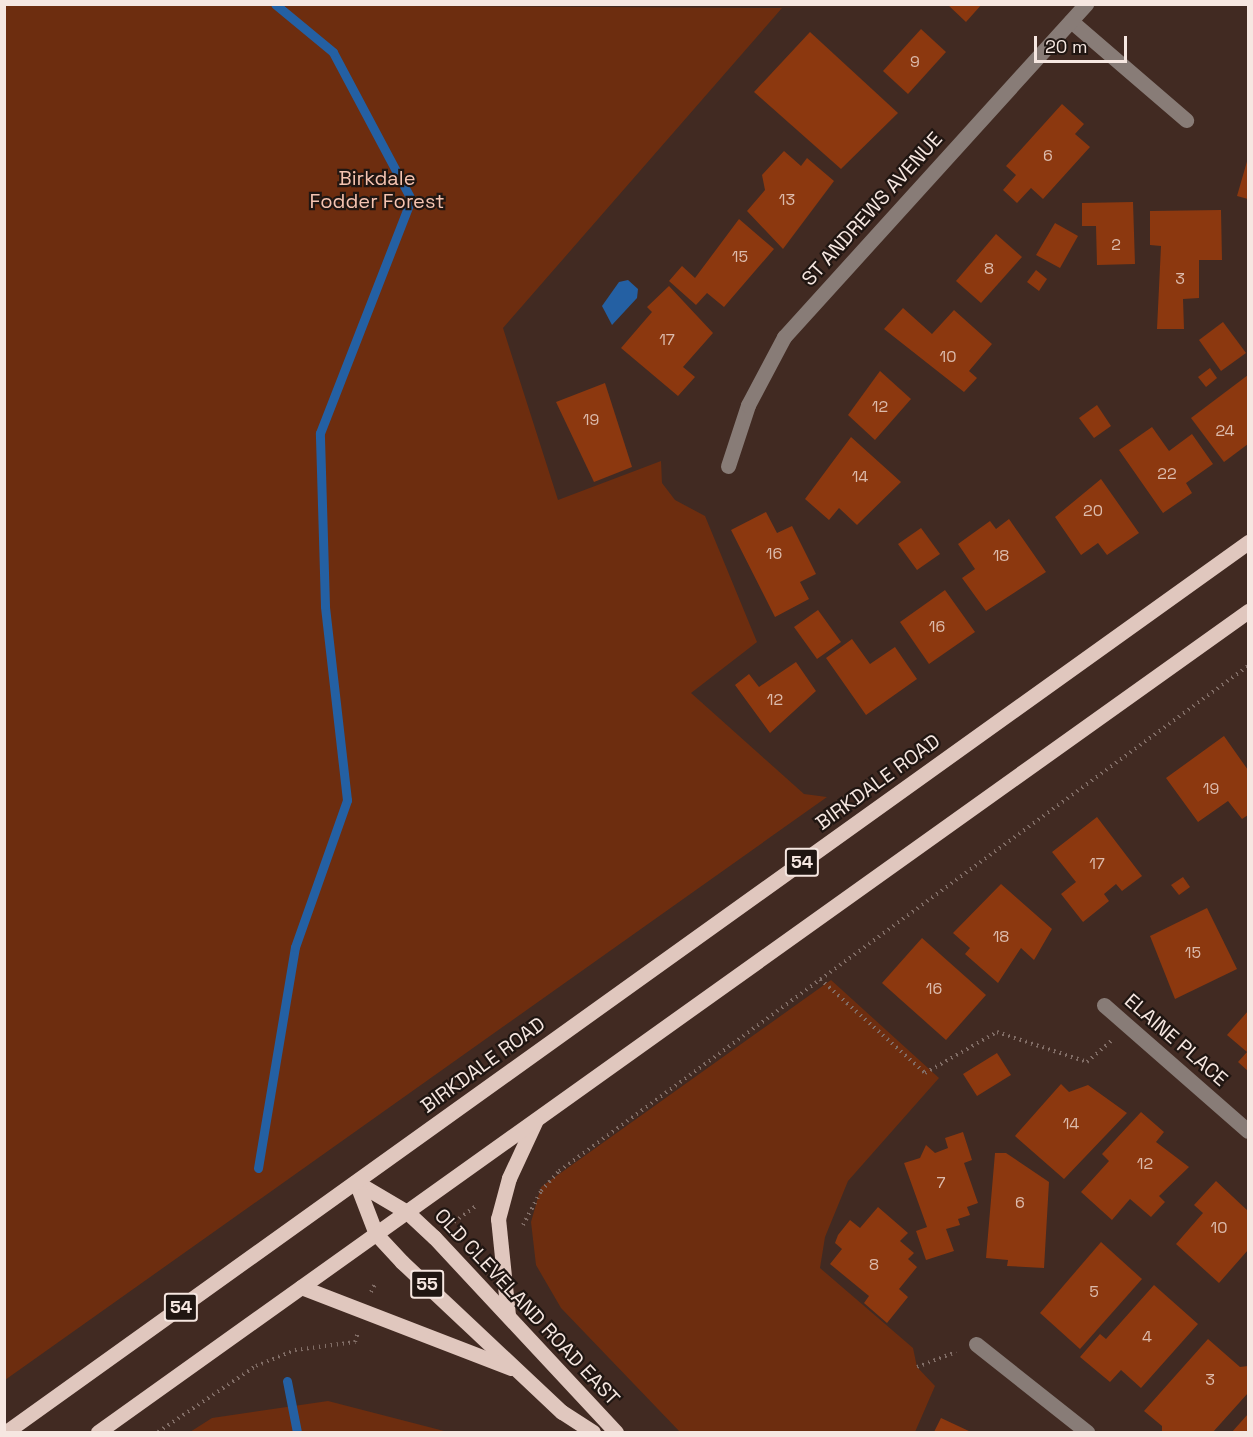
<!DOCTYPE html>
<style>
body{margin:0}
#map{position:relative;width:1253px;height:1437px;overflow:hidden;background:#412a22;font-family:"Space Grotesk",sans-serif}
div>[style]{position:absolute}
.green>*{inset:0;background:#6d2d0f}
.water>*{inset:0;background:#2460a3}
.stream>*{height:9px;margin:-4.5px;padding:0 4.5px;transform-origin:4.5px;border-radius:4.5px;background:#2460a3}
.building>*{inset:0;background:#8c380f}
.path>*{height:4px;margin-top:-2px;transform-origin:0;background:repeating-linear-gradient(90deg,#816d66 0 1.5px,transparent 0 6px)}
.minor>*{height:15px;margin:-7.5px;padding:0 7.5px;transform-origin:7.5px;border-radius:7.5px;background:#887c77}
.major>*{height:15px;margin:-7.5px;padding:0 7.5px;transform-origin:7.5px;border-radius:7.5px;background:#e0c7be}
span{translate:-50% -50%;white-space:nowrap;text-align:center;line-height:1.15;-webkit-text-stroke:4.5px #201612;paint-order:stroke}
.number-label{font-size:16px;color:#dcbbac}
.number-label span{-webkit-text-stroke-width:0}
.shield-label span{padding:2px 4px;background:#201612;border:2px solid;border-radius:4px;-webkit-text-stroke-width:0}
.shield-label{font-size:18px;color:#f6e7e1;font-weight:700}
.park-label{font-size:20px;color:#f5c4b1}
.street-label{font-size:20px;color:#f6e7e1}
.frame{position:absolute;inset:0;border:6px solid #f6e7e1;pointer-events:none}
.scale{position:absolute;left:1034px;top:36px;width:93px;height:27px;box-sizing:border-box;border:3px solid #f6e7e1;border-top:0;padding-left:8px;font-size:18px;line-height:21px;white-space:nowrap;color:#f6e7e1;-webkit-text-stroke:4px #201612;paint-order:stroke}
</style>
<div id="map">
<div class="green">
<i style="clip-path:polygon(5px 4px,782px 8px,503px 328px,558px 500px,661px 461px,662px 483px,675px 500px,705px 516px,757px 642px,691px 693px,804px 794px,827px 797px,5px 1380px)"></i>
<i style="clip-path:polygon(831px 980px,939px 1078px,848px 1181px,825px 1237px,820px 1268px,913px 1348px,917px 1367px,935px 1386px,915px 1432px,680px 1432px,561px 1308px,536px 1265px,531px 1222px,541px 1187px)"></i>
<i style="clip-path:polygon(328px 1401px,448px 1432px,190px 1432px,212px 1418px)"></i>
</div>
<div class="water">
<i style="clip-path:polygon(628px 280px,638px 289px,637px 298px,612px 325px,602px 306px,619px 282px)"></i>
</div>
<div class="stream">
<i style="left:258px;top:1168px;width:224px;rotate:-80.5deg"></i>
<i style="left:295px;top:947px;width:156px;rotate:-70.5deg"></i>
<i style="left:347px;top:800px;width:195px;rotate:-96.5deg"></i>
<i style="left:325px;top:606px;width:173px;rotate:-91.7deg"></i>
<i style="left:320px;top:433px;width:251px;rotate:-68.7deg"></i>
<i style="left:411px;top:199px;width:166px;rotate:-118deg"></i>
<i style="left:333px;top:52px;width:75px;rotate:-140.4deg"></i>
<i style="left:287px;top:1381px;width:52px;rotate:78.9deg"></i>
</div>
<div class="building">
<i style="clip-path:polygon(947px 4px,982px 4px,966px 22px)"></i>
<i style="clip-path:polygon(921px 29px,946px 52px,908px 94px,883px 71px)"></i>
<i style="clip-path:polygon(810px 32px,898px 113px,841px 169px,754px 92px)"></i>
<i style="clip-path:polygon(1062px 104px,1084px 124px,1075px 134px,1090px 147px,1043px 199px,1031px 188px,1017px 203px,1003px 190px,1016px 175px,1006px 166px)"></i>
<i style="clip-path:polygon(784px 151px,801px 166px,807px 158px,834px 181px,783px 249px,747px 211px,765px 190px,762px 175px)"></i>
<i style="clip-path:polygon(1248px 158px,1248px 199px,1237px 196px)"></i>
<i style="clip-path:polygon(1133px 202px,1135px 264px,1097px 265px,1096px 226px,1082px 226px,1082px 203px)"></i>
<i style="clip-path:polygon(1221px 210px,1222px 260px,1199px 260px,1199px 298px,1183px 299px,1184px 329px,1157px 329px,1161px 246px,1150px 245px,1150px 211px)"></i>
<i style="clip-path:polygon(739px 219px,774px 249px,724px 307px,707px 293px,696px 305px,669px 281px,682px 266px,695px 278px)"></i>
<i style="clip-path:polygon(1055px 223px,1078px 236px,1060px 268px,1036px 255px)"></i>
<i style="clip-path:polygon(996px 234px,1022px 257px,981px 303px,956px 281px)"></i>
<i style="clip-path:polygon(1036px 270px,1047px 279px,1039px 291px,1027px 282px)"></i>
<i style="clip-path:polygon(669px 286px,713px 333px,683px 367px,695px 377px,678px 396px,621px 348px,652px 312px,647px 307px)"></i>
<i style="clip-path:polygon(903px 308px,932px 334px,954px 310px,992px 344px,969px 371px,977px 378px,964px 392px,884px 329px)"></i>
<i style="clip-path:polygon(1223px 322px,1246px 353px,1221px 371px,1199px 340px)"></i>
<i style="clip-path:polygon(1210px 368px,1217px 378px,1206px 387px,1198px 377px)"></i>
<i style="clip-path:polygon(880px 371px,911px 399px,875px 440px,848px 415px)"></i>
<i style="clip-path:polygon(1248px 375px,1248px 444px,1224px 462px,1191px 418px)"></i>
<i style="clip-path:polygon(605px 383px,632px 467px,594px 482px,556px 402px)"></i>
<i style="clip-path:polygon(1097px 405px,1111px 426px,1094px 438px,1079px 418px)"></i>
<i style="clip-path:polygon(1152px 427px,1169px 451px,1192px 434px,1213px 464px,1186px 483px,1192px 493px,1163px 513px,1119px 450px)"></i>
<i style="clip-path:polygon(851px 437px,901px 482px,857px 525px,839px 508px,829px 520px,805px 499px)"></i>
<i style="clip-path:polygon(1101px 479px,1139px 533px,1107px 555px,1098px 543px,1081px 555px,1055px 517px)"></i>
<i style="clip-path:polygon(766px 512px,777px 533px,792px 526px,816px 574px,800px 582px,809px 599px,775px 617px,731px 530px)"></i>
<i style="clip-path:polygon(1009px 519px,1046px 572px,986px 611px,962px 578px,975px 569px,958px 544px,990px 521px,996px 529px)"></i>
<i style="clip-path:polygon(921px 528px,940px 554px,917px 570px,898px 544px)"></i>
<i style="clip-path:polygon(945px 590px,975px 632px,929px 664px,900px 622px)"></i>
<i style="clip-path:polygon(818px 610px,841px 642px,817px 659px,794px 627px)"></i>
<i style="clip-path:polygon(852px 639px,870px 664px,895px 647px,917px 679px,866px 715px,826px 658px)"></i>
<i style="clip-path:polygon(796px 662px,816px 691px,770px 733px,735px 685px,749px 674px,759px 687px)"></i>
<i style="clip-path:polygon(1224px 736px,1248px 770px,1248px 815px,1242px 819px,1228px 801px,1198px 822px,1166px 778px)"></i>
<i style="clip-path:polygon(1097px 817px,1142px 876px,1122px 891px,1116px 884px,1104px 894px,1109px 901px,1083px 922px,1061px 894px,1076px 882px,1052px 852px)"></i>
<i style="clip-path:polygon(1183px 877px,1190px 887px,1179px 895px,1171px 885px)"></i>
<i style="clip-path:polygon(1001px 884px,1052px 929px,1034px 960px,1021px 948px,998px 983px,965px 954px,970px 948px,953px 933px)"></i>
<i style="clip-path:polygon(1207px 908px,1237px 969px,1175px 999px,1150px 936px)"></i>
<i style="clip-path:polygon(922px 938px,986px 995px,946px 1040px,882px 983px)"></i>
<i style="clip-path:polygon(1248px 1011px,1248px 1071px,1238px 1062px,1247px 1052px,1227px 1035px)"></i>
<i style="clip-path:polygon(997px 1053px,1011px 1075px,977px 1096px,963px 1074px)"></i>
<i style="clip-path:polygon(1061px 1084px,1069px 1092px,1088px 1085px,1127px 1113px,1064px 1179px,1015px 1136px)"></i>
<i style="clip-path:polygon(1141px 1112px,1164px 1132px,1156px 1142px,1189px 1167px,1159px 1196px,1165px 1202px,1151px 1217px,1130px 1199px,1112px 1220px,1081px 1192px,1109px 1161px,1102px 1154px)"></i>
<i style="clip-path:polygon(963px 1132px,972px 1160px,964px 1163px,978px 1203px,967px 1207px,970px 1215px,958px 1219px,960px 1225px,946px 1229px,954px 1251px,926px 1260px,916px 1231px,927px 1227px,904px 1163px,920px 1158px,926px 1145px,935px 1153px,948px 1148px,945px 1138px)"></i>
<i style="clip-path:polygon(995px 1153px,1006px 1153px,1049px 1182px,1044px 1268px,1007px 1266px,1008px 1260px,986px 1258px)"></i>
<i style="clip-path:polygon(1216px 1181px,1248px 1211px,1248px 1250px,1219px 1283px,1176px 1244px,1203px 1213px,1194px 1205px)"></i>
<i style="clip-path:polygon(878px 1207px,908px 1233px,900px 1241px,914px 1253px,908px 1259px,917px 1267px,899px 1289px,908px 1297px,887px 1323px,864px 1303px,869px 1296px,830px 1264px,842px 1249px,835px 1243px,838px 1235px,850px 1220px,860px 1228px)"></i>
<i style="clip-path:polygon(1101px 1242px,1142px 1279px,1080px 1349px,1040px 1313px)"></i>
<i style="clip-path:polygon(1154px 1285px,1198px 1324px,1141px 1388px,1121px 1370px,1110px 1382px,1080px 1357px,1100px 1334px,1106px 1339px)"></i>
<i style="clip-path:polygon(1208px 1339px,1240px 1367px,1248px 1366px,1248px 1393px,1213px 1432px,1162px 1432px,1162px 1426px,1144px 1411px)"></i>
<i style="clip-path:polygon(1248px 1414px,1248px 1432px,1232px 1432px)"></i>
<i style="clip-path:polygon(941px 1418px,971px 1432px,934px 1432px)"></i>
</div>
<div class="path">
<i style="left:820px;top:979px;width:141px;rotate:41.8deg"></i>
<i style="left:925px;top:1073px;width:83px;rotate:-29.7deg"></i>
<i style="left:997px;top:1032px;width:95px;rotate:18.4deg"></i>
<i style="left:1087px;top:1062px;width:33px;rotate:-41deg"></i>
<i style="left:454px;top:1222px;width:26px;rotate:-36deg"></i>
<i style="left:523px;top:1225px;width:38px;rotate:-62deg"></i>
<i style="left:541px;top:1191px;width:27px;rotate:-48deg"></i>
<i style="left:559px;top:1171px;width:854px;rotate:-36.24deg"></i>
<i style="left:371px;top:1292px;width:11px;rotate:-63deg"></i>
<i style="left:917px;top:1367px;width:42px;rotate:-21deg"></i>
<i style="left:158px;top:1432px;width:118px;rotate:-34deg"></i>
<i style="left:256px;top:1366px;width:42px;rotate:-22.3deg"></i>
<i style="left:295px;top:1350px;width:61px;rotate:-7.6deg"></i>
<i style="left:355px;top:1342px;width:9px;rotate:-72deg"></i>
</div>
<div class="minor">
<i style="left:1071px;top:21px;width:152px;rotate:40.7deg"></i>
<i style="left:728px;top:466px;width:64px;rotate:-71.8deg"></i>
<i style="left:748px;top:405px;width:77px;rotate:-62.1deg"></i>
<i style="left:784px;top:337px;width:450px;rotate:-47.8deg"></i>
<i style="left:1104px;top:1005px;width:191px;rotate:41.2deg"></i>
<i style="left:976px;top:1344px;width:142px;rotate:38.4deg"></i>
</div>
<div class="major">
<i style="left:356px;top:1182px;width:59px;rotate:30.5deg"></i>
<i style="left:407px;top:1212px;width:37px;rotate:43deg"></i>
<i style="left:434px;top:1237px;width:267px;rotate:47deg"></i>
<i style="left:356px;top:1182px;width:56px;rotate:69deg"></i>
<i style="left:376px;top:1234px;width:38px;rotate:47deg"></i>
<i style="left:402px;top:1262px;width:219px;rotate:43.2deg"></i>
<i style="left:562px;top:1412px;width:37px;rotate:33deg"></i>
<i style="left:301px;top:1287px;width:225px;rotate:21.1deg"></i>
<i style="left:508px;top:1315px;width:97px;rotate:-95.9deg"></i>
<i style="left:498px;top:1219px;width:42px;rotate:-75deg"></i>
<i style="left:509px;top:1178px;width:62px;rotate:-65.1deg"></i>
<i style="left:6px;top:1432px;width:1528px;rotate:-35.62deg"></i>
<i style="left:98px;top:1432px;width:1413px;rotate:-35.52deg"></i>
</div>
<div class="number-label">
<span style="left:915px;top:62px">9</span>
<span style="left:1048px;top:156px">6</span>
<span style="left:787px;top:200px">13</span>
<span style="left:1116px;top:245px">2</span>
<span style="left:740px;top:257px">15</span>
<span style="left:989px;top:269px">8</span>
<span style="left:1180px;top:279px">3</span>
<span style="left:667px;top:340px">17</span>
<span style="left:948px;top:357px">10</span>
<span style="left:880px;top:407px">12</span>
<span style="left:591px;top:420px">19</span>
<span style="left:1225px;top:431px">24</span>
<span style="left:1167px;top:474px">22</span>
<span style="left:860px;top:477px">14</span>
<span style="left:1093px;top:511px">20</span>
<span style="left:774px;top:554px">16</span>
<span style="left:1001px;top:556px">18</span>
<span style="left:937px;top:627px">16</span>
<span style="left:775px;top:700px">12</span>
<span style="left:1211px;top:789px">19</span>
<span style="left:1097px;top:864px">17</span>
<span style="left:1001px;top:937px">18</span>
<span style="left:1193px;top:953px">15</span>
<span style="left:934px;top:989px">16</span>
<span style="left:1071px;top:1124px">14</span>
<span style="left:1145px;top:1164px">12</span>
<span style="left:941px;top:1183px">7</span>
<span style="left:1020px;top:1203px">6</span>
<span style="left:1219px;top:1228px">10</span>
<span style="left:874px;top:1265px">8</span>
<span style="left:1094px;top:1292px">5</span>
<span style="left:1147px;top:1337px">4</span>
<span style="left:1210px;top:1380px">3</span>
</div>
<div class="shield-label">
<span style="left:802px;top:862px">54</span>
<span style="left:427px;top:1284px">55</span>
<span style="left:181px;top:1307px">54</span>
</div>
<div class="park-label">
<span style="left:377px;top:190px">Birkdale<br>Fodder Forest</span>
</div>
<div class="street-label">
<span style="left:872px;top:209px;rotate:-48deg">ST ANDREWS AVENUE</span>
<span style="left:878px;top:782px;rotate:-36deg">BIRKDALE ROAD</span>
<span style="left:1176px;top:1040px;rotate:41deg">ELAINE PLACE</span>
<span style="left:483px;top:1065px;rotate:-36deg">BIRKDALE ROAD</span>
<span style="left:527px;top:1307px;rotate:47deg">OLD CLEVELAND ROAD EAST</span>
</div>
<div class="frame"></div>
<div class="scale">20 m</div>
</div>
